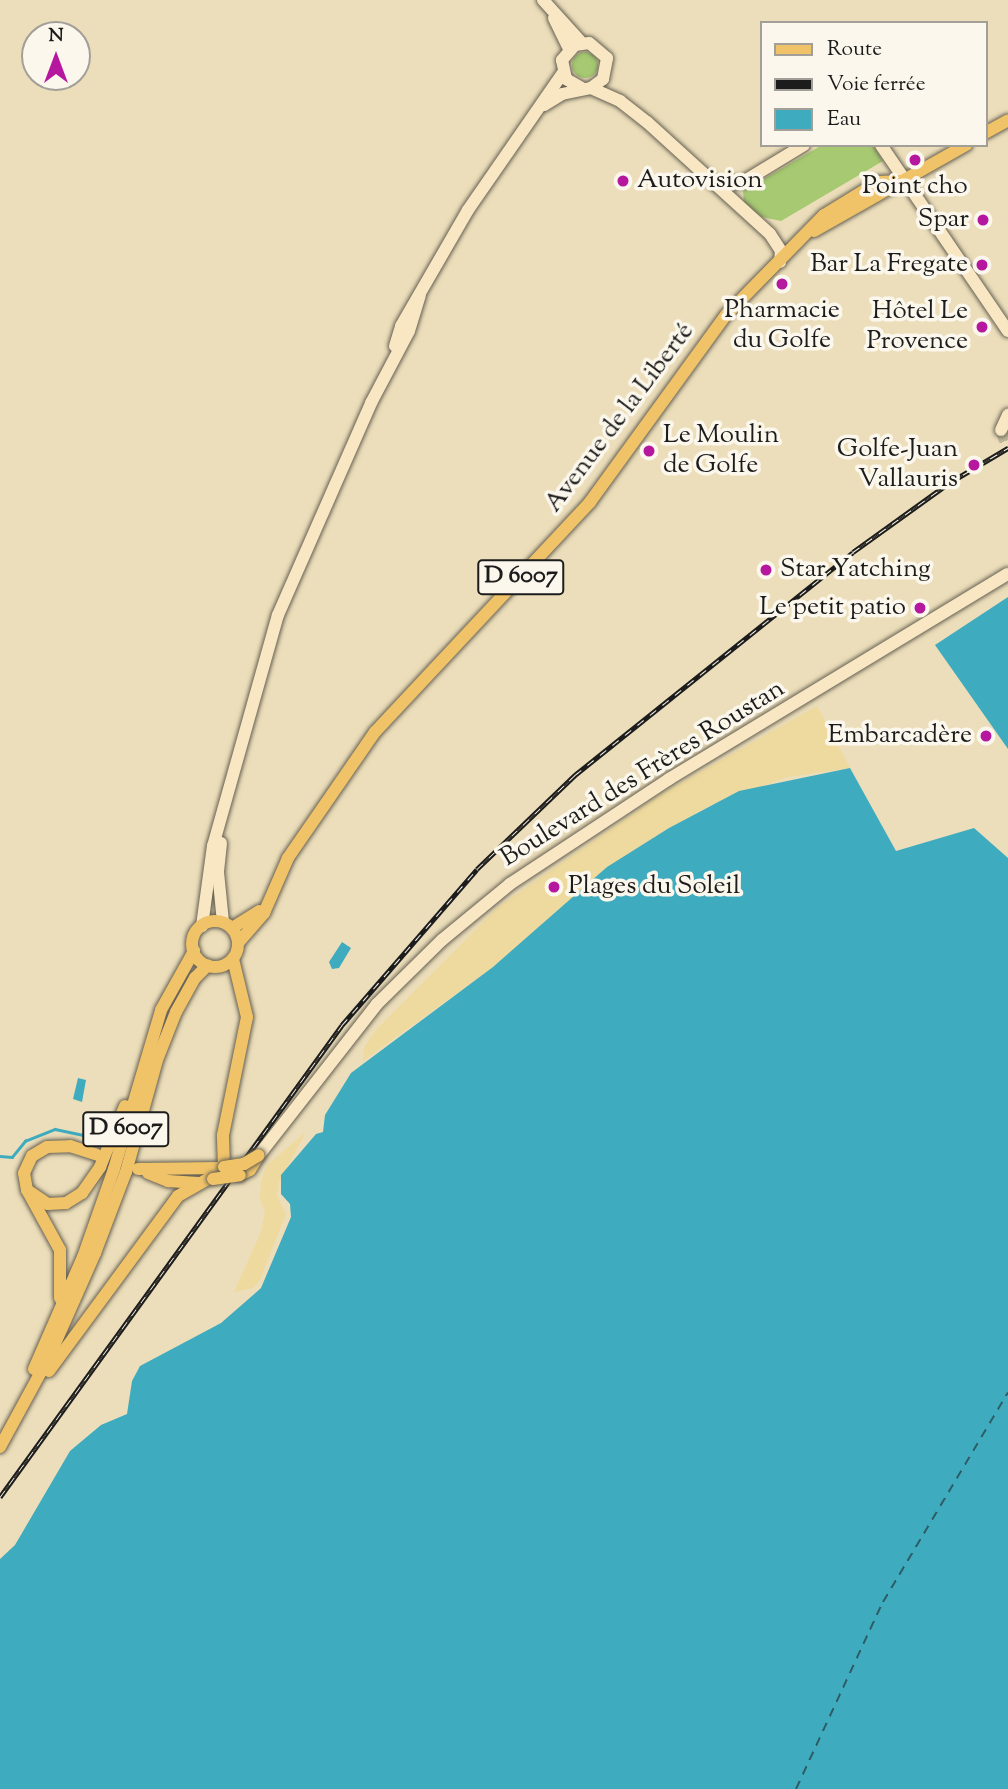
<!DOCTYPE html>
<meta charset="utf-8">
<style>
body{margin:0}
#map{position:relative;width:1008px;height:1789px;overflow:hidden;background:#ecdeba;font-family:"Sorts Mill Goudy",serif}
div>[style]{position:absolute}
.green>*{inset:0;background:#a6c972}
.round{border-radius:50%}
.sand>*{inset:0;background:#eeda9e}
.water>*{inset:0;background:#3fabbe}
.stream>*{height:2.5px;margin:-1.25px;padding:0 1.25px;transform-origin:1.25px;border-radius:1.25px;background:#3fabbe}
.ferry>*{height:2px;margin-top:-1px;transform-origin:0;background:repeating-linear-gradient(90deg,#2c5c65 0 9px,transparent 0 16px)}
.secondary-tunnel>*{height:12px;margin-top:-6px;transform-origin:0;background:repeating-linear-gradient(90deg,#c2b79a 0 12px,transparent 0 18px)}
.roads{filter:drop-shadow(0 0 2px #656053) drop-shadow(0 0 2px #656053)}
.secondary>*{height:12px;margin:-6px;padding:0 6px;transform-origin:6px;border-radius:6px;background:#f9e7c3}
.primary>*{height:12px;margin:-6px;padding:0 6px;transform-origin:6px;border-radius:6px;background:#f0c369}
.primary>.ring{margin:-6px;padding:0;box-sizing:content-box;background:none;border:12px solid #f0c369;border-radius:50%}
.rail>*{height:5px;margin-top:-2.5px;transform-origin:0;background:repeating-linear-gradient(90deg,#fbf7ec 0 8px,#1c1c1c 0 16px);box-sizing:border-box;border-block:2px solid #1c1c1c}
.bridges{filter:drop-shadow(0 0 2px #656053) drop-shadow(0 0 2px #656053)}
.primary-bridge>*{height:12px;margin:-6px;padding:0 6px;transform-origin:6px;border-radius:6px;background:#f0c369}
.dots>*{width:19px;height:19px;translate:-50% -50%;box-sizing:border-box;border:4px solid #fbf7ec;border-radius:50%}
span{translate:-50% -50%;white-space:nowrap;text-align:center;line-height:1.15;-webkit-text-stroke:7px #fbf7ec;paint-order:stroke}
.shield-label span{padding:2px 5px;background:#fbf7ec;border:2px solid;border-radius:5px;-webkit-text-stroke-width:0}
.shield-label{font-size:24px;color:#1c1c1c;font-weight:700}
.poi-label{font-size:26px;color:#1c1c1c}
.left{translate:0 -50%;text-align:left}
.right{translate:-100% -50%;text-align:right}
.street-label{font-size:26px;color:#1c1c1c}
.legend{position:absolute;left:760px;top:21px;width:228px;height:126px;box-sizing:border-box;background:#fbf7ec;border:2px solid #a29f99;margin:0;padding:9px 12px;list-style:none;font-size:21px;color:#1c1c1c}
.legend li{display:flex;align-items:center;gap:14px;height:35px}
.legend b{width:35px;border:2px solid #a29f99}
.north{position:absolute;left:21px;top:21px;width:70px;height:70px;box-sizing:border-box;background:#fbf7ec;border:2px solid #a29f99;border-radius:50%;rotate:0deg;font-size:19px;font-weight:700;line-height:28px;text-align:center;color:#1c1c1c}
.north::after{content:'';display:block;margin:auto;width:24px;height:32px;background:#b5179e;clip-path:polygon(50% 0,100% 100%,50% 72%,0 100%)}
</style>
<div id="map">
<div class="green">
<i class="round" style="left:572px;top:52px;width:26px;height:26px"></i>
<i style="clip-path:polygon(822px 145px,873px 145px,883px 161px,781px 221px,762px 217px,744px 203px,743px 191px)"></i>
</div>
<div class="sand">
<i style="clip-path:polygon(817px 706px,850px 768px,788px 777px,711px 805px,669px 828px,607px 867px,493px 967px,363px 1061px,364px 1048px,374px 1032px,498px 907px,661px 794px)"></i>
<i style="clip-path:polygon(306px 1132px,279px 1182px,277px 1196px,286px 1214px,260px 1280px,253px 1288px,234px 1292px,261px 1232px,265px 1212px,260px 1199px,261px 1182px,267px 1165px)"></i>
</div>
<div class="water">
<i style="clip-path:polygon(1008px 597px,1008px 749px,935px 645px)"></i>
<i style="clip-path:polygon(850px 768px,896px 851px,974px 828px,1008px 858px,1008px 1789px,0 1789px,0 1559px,15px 1545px,70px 1451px,101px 1425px,127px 1414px,132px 1381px,140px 1366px,221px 1323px,261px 1288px,291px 1217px,290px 1204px,281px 1194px,281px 1175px,316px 1134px,323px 1132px,325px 1115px,351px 1073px,493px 967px,607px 867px,669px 828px,739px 791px)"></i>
<i style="clip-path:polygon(342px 942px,351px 948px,339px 968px,332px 969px,329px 962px)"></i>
<i style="clip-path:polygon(78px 1078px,86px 1080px,82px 1102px,73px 1099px)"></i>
</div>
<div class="stream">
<i style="left:0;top:1156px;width:12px;rotate:5deg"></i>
<i style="left:12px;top:1157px;width:21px;rotate:-51deg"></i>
<i style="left:25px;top:1141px;width:32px;rotate:-22deg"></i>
<i style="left:55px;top:1129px;width:48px;rotate:12deg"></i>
</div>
<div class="ferry">
<i style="left:796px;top:1789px;width:206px;rotate:-65.1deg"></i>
<i style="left:883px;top:1602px;width:244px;rotate:-59.2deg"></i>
</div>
<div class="secondary-tunnel">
<i style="left:1001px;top:430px;width:20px;rotate:70deg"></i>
</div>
<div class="roads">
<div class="secondary">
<i style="left:543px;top:0;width:58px;rotate:47.8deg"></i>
<i style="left:554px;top:18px;width:34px;rotate:64deg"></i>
<i style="left:591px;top:88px;width:32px;rotate:24deg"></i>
<i style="left:620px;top:101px;width:34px;rotate:38deg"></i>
<i style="left:647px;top:122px;width:166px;rotate:42.3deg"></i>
<i style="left:770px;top:234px;width:20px;rotate:57deg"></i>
<i style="left:781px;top:251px;width:11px;rotate:95deg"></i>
<i style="left:544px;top:105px;width:21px;rotate:-31deg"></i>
<i style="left:562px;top:94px;width:30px;rotate:-12deg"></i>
<i style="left:591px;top:88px;width:15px;rotate:-37deg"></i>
<i style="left:603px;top:79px;width:21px;rotate:-79deg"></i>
<i style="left:607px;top:58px;width:23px;rotate:-140deg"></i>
<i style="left:589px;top:43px;width:14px;rotate:172deg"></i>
<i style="left:575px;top:45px;width:20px;rotate:131deg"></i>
<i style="left:562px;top:60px;width:19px;rotate:78deg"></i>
<i style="left:566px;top:79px;width:20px;rotate:30deg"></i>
<i style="left:881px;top:145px;width:225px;rotate:55.7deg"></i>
<i style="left:714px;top:184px;width:29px;rotate:-4deg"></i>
<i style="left:743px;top:182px;width:71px;rotate:-31.2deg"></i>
<i style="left:395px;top:346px;width:21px;rotate:-73deg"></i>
<i style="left:401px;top:326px;width:134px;rotate:-60deg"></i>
<i style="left:468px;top:210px;width:167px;rotate:-55.3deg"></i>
<i style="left:1001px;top:430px;width:17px;rotate:-65deg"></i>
<i style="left:221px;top:843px;width:29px;rotate:96deg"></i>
<i style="left:218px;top:872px;width:50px;rotate:84.3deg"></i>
<i style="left:202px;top:926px;width:81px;rotate:-82.2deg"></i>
<i style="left:213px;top:846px;width:240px;rotate:-74.3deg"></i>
<i style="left:278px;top:615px;width:232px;rotate:-66.3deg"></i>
<i style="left:371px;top:403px;width:81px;rotate:-62.2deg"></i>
<i style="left:409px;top:331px;width:37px;rotate:-73deg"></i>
<i style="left:259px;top:1155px;width:192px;rotate:-52deg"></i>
<i style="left:377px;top:1004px;width:91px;rotate:-44.6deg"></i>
<i style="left:442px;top:940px;width:88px;rotate:-39.5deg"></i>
<i style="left:510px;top:884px;width:191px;rotate:-33.4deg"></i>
<i style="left:669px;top:779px;width:396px;rotate:-31.2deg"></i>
</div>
<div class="primary">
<i style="left:985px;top:133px;width:26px;rotate:-29deg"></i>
<i style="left:814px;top:231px;width:175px;rotate:-29.5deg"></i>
<i class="ring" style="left:192px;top:921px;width:34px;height:34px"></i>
<i style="left:232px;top:928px;width:32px;rotate:-32deg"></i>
<i style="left:238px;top:943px;width:40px;rotate:-49deg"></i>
<i style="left:264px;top:913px;width:60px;rotate:-66.4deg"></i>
<i style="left:288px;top:858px;width:153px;rotate:-55.4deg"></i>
<i style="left:375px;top:732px;width:315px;rotate:-46.9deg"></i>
<i style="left:590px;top:502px;width:231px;rotate:-54deg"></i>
<i style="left:726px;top:315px;width:140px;rotate:-45.6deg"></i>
<i style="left:824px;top:215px;width:63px;rotate:-31.4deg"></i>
<i style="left:878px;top:182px;width:26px;rotate:-2deg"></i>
<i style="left:224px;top:1167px;width:32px;rotate:-92deg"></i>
<i style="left:223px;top:1135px;width:120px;rotate:-78.5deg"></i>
<i style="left:247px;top:1017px;width:60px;rotate:-103.6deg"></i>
<i style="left:138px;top:1169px;width:82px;rotate:-0.7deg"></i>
<i style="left:148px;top:1173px;width:22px;rotate:22deg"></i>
<i style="left:168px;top:1181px;width:30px;rotate:4deg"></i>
<i style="left:240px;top:1175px;width:11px;rotate:-27deg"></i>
<i style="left:250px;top:1170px;width:17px;rotate:-59deg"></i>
<i style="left:27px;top:1190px;width:25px;rotate:34deg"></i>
<i style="left:48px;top:1204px;width:18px;rotate:-3deg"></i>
<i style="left:66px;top:1203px;width:19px;rotate:-32deg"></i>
<i style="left:82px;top:1193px;width:32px;rotate:-55deg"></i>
<i style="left:100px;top:1167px;width:66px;rotate:-67.7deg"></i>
<i style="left:60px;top:1298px;width:48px;rotate:-90deg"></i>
<i style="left:60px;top:1250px;width:68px;rotate:-118.8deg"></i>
<i style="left:27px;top:1190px;width:17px;rotate:-100deg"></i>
<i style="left:24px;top:1173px;width:19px;rotate:-65deg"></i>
<i style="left:32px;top:1156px;width:17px;rotate:-31deg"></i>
<i style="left:47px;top:1147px;width:23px;rotate:-2deg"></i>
<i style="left:70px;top:1146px;width:28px;rotate:18deg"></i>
<i style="left:34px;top:1369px;width:122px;rotate:-66.4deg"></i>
<i style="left:83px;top:1257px;width:93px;rotate:-70.6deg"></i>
<i style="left:114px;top:1169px;width:166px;rotate:-73.5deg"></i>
<i style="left:161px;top:1010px;width:68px;rotate:-60.8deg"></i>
<i style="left:49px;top:1371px;width:217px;rotate:-53.6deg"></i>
<i style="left:178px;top:1196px;width:51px;rotate:-29.6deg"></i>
<i style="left:0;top:1447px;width:102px;rotate:-61.4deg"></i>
<i style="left:49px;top:1357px;width:114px;rotate:-66.1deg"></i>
<i style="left:95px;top:1253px;width:87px;rotate:-69.1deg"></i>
<i style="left:126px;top:1172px;width:116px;rotate:-74.5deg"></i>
<i style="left:157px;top:1060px;width:52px;rotate:-68.4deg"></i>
<i style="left:176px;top:1012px;width:39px;rotate:-61deg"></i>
<i style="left:195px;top:978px;width:18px;rotate:-45deg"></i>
</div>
</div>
<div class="rail">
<i style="left:0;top:1497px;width:583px;rotate:-54.07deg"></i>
<i style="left:342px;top:1025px;width:206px;rotate:-49.1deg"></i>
<i style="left:477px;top:869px;width:136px;rotate:-43.8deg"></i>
<i style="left:575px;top:775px;width:356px;rotate:-38.7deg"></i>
<i style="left:853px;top:552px;width:118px;rotate:-35.7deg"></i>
<i style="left:949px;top:483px;width:69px;rotate:-30.7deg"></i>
</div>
<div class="bridges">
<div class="primary-bridge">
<i style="left:224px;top:1167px;width:20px;rotate:-9deg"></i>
<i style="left:244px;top:1164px;width:17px;rotate:-31deg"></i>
<i style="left:213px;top:1179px;width:27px;rotate:-8deg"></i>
</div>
</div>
<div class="dots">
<i style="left:915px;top:160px;background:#b5179e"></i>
<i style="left:623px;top:181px;background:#b5179e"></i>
<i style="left:983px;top:220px;background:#b5179e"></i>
<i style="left:982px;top:265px;background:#b5179e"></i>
<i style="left:782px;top:284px;background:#b5179e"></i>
<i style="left:982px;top:327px;background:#b5179e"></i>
<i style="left:649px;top:451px;background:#b5179e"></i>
<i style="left:974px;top:465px;background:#b5179e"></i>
<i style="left:766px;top:570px;background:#b5179e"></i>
<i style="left:920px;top:608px;background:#b5179e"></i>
<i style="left:986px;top:736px;background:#b5179e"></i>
<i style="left:554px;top:887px;background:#b5179e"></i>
</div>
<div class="shield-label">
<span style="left:521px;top:577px">D 6007</span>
<span style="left:126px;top:1129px">D 6007</span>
</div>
<div class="poi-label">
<span class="left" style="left:637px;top:181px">Autovision</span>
<span style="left:915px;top:187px">Point cho</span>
<span class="right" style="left:969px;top:220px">Spar</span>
<span class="right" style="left:968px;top:265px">Bar La Fregate</span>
<span style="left:782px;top:326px">Pharmacie<br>du Golfe</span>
<span class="right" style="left:968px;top:327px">Hôtel Le<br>Provence</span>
<span class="left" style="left:663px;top:451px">Le Moulin<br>de Golfe</span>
<span class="right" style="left:958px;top:465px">Golfe-Juan<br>Vallauris</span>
<span class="left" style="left:780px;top:570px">Star Yatching</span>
<span class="right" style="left:906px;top:608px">Le petit patio</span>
<span class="right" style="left:972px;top:736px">Embarcadère</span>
<span class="left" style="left:568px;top:887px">Plages du Soleil</span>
</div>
<div class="street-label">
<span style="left:620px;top:418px;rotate:-53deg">Avenue de la Liberté</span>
<span style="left:643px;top:774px;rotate:-32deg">Boulevard des Frères Roustan</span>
</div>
<ul class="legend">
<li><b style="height:9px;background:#f0c369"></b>Route</li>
<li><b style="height:9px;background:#1c1c1c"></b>Voie ferrée</li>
<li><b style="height:19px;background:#3fabbe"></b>Eau</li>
</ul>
<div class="north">N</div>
</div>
